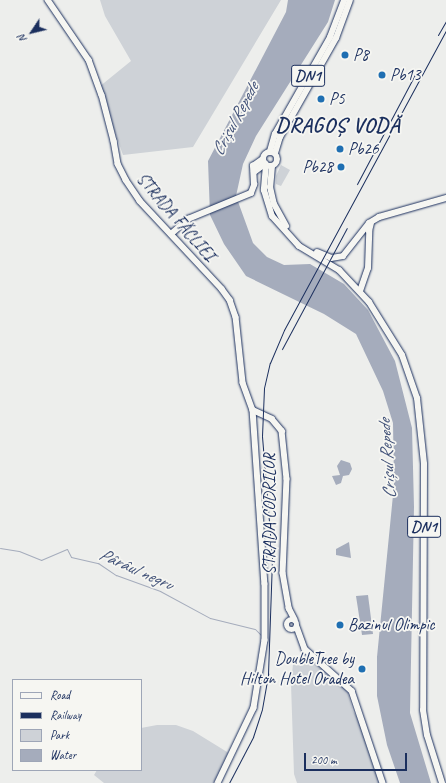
<!DOCTYPE html>
<meta charset="utf-8">
<style>
body{margin:0}
#map{position:relative;width:446px;height:783px;overflow:hidden;background:#edeeec;font-family:Caveat,sans-serif}
div>[style]{position:absolute}
.green>*{inset:0;background:#ced2d7}
.water>*{inset:0;background:#a5acbc}
.stream>*{height:1px;margin:-0.5px;padding:0 0.5px;transform-origin:0.5px;border-radius:0.5px;background:#a5acbc}
.roads{filter:drop-shadow(0 0 1px #1b2f5e) drop-shadow(0 0 1px #1b2f5e)}
.secondary>*{height:5.5px;margin:-2.75px;padding:0 2.75px;transform-origin:2.75px;border-radius:2.75px;background:#f6f6f2}
.secondary>.ring{margin:-2.75px;padding:0;box-sizing:content-box;background:none;border:5.5px solid #f6f6f2;border-radius:50%}
.primary>*{height:6px;margin:-3px;padding:0 3px;transform-origin:3px;border-radius:3px;background:#f6f6f2}
.primary>.ring{margin:-3px;padding:0;box-sizing:content-box;background:none;border:6px solid #f6f6f2;border-radius:50%}
.rail>*{height:1px;margin:-0.5px;padding:0 0.5px;transform-origin:0.5px;border-radius:0.5px;background:#1b2f5e}
.dots>*{width:11px;height:11px;translate:-50% -50%;box-sizing:border-box;border:2px solid #f6f6f2;border-radius:50%}
span{translate:-50% -50%;white-space:nowrap;text-align:center;line-height:1.15;-webkit-text-stroke:3.5px #f6f6f2;paint-order:stroke}
.shield-label span{padding:1px 3px;background:#f6f6f2;border:1px solid;border-radius:3px;-webkit-text-stroke-width:0}
.shield-label{font-size:16px;color:#1b2f5e;font-weight:700}
.poi-label{font-size:17px;color:#1b2f5e}
.left{translate:0 -50%;text-align:left}
.right{translate:-100% -50%;text-align:right}
.street-label{font-size:17px;color:#1b2f5e}
.water-label{font-size:18px;color:#44547a;font-style:italic}
.district-label{font-size:21px;color:#1b2f5e;font-weight:700;letter-spacing:1px}
.legend{position:absolute;left:12px;top:679px;width:130px;height:92px;box-sizing:border-box;background:#f6f6f2;border:1px solid #9ea6b7;margin:0;padding:5px 7px;list-style:none;font-size:12px;color:#1b2f5e}
.legend li{display:flex;align-items:center;gap:8px;height:20px}
.legend b{width:20px;border:1px solid #9ea6b7}
.north{position:absolute;left:12px;top:12px;width:40px;height:40px;-webkit-text-stroke:3px #f6f6f2;paint-order:stroke;rotate:235deg;font-size:11px;font-weight:700;line-height:16px;text-align:center;color:#1b2f5e}
.north::after{content:'';display:block;margin:auto;width:14px;height:18px;background:#1b2f5e;clip-path:polygon(50% 0,100% 100%,50% 72%,0 100%)}
.scale{position:absolute;left:304px;top:753px;width:103px;height:18px;box-sizing:border-box;border:2px solid #1b2f5e;border-top:0;padding-left:5px;font-size:12px;line-height:14px;white-space:nowrap;color:#1b2f5e;-webkit-text-stroke:3px #f6f6f2;paint-order:stroke}
</style>
<div id="map">
<div class="green">
<i style="clip-path:polygon(100px 0,281px 0,193px 147px,123px 155px,99px 87px,131px 61px,105px 16px)"></i>
<i style="clip-path:polygon(281px 165px,290px 170px,281px 186px,276px 184px,276px 176px)"></i>
<i style="clip-path:polygon(302px 653px,346px 686px,353px 711px,365px 730px,382px 783px,297px 783px,294px 774px,291px 684px,293px 664px)"></i>
<i style="clip-path:polygon(157px 725px,176px 725px,193px 731px,232px 755px,218px 783px,104px 783px,94px 775px,97px 770px,141px 770px,141px 728px)"></i>
</div>
<div class="water">
<i style="clip-path:polygon(288px 0,335px 0,328px 22px,256px 136px,243px 164px,236px 196px,253px 243px,267px 257px,284px 265px,310px 264px,344px 284px,368px 310px,395px 361px,412px 428px,414px 507px,410px 713px,431px 783px,400px 783px,387px 745px,377px 696px,377px 657px,394px 485px,393px 423px,383px 391px,356px 334px,324px 314px,246px 276px,224px 244px,210px 215px,208px 161px,286px 12px)"></i>
<i style="clip-path:polygon(341px 460px,350px 463px,352px 469px,349px 475px,343px 476px,341px 483px,336px 485px,332px 476px,340px 475px,337px 466px)"></i>
<i style="clip-path:polygon(349px 542px,351px 558px,336px 555px,336px 549px)"></i>
<i style="clip-path:polygon(368px 595px,373px 634px,362px 635px,356px 596px)"></i>
</div>
<div class="stream">
<i style="left:0;top:548px;width:19px;rotate:9deg"></i>
<i style="left:19px;top:551px;width:24px;rotate:22deg"></i>
<i style="left:41px;top:560px;width:28px;rotate:-23deg"></i>
<i style="left:67px;top:549px;width:9px;rotate:63deg"></i>
<i style="left:71px;top:557px;width:28px;rotate:13deg"></i>
<i style="left:98px;top:563px;width:22px;rotate:34deg"></i>
<i style="left:116px;top:575px;width:47px;rotate:20deg"></i>
<i style="left:160px;top:591px;width:57px;rotate:28.4deg"></i>
<i style="left:210px;top:618px;width:46px;rotate:13.7deg"></i>
<i style="left:255px;top:629px;width:10px;rotate:45deg"></i>
</div>
<div class="roads">
<div class="secondary">
<i style="left:48px;top:0;width:73px;rotate:55.7deg"></i>
<i style="left:89px;top:60px;width:37px;rotate:70deg"></i>
<i style="left:102px;top:95px;width:48px;rotate:75.4deg"></i>
<i style="left:114px;top:141px;width:23px;rotate:80deg"></i>
<i style="left:118px;top:164px;width:18px;rotate:63deg"></i>
<i style="left:126px;top:180px;width:25px;rotate:56deg"></i>
<i style="left:140px;top:201px;width:120px;rotate:47deg"></i>
<i style="left:222px;top:289px;width:14px;rotate:54deg"></i>
<i style="left:230px;top:300px;width:18px;rotate:71deg"></i>
<i style="left:236px;top:317px;width:66px;rotate:83.9deg"></i>
<i style="left:243px;top:383px;width:29px;rotate:70deg"></i>
<i style="left:253px;top:410px;width:174px;rotate:86.1deg"></i>
<i style="left:265px;top:584px;width:56px;rotate:90deg"></i>
<i style="left:265px;top:640px;width:69px;rotate:99.2deg"></i>
<i style="left:254px;top:708px;width:83px;rotate:115.6deg"></i>
<i style="left:254px;top:172px;width:14px;rotate:-36deg"></i>
<i style="left:171px;top:234px;width:23px;rotate:-41deg"></i>
<i style="left:188px;top:219px;width:68px;rotate:-22.4deg"></i>
<i style="left:251px;top:193px;width:9px;rotate:-69deg"></i>
<i style="left:254px;top:185px;width:19px;rotate:-93deg"></i>
<i style="left:253px;top:166px;width:12px;rotate:-35deg"></i>
<i style="left:253px;top:410px;width:21px;rotate:25deg"></i>
<i style="left:272px;top:419px;width:16px;rotate:50deg"></i>
<i style="left:282px;top:431px;width:48px;rotate:84.1deg"></i>
<i style="left:287px;top:479px;width:94px;rotate:92.4deg"></i>
<i style="left:283px;top:573px;width:36px;rotate:80deg"></i>
<i style="left:289px;top:608px;width:13px;rotate:63deg"></i>
<i class="ring" style="left:286.5px;top:619.5px;width:5.5px;height:5.5px"></i>
<i style="left:297px;top:627px;width:23px;rotate:70deg"></i>
<i style="left:305px;top:649px;width:63px;rotate:41.8deg"></i>
<i style="left:352px;top:691px;width:97px;rotate:71.4deg"></i>
</div>
<div class="primary">
<i style="left:270px;top:151px;width:18px;rotate:-74deg"></i>
<i style="left:275px;top:134px;width:112px;rotate:-60.4deg"></i>
<i style="left:330px;top:37px;width:40px;rotate:-69deg"></i>
<i class="ring" style="left:263px;top:152px;width:8px;height:8px"></i>
<i style="left:275px;top:153px;width:17px;rotate:-73deg"></i>
<i style="left:280px;top:137px;width:114px;rotate:-60.5deg"></i>
<i style="left:336px;top:38px;width:40px;rotate:-69.8deg"></i>
<i style="left:266px;top:165px;width:25px;rotate:95deg"></i>
<i style="left:264px;top:190px;width:27px;rotate:73deg"></i>
<i style="left:272px;top:216px;width:40px;rotate:48deg"></i>
<i style="left:299px;top:246px;width:47px;rotate:31deg"></i>
<i style="left:339px;top:270px;width:44px;rotate:46.8deg"></i>
<i style="left:369px;top:302px;width:62px;rotate:58.1deg"></i>
<i style="left:402px;top:355px;width:46px;rotate:70.8deg"></i>
<i style="left:417px;top:398px;width:66px;rotate:83.9deg"></i>
<i style="left:424px;top:464px;width:246px;rotate:90.2deg"></i>
<i style="left:423px;top:710px;width:25px;rotate:81deg"></i>
<i style="left:427px;top:735px;width:50px;rotate:72.6deg"></i>
<i style="left:272px;top:166px;width:21px;rotate:95deg"></i>
<i style="left:270px;top:187px;width:17px;rotate:77deg"></i>
<i style="left:274px;top:204px;width:25px;rotate:61deg"></i>
<i style="left:317px;top:252px;width:15px;rotate:23deg"></i>
<i style="left:331px;top:258px;width:12px;rotate:-9deg"></i>
<i style="left:343px;top:256px;width:42px;rotate:-51.8deg"></i>
<i style="left:369px;top:223px;width:12px;rotate:-31deg"></i>
<i style="left:379px;top:217px;width:70px;rotate:-15.8deg"></i>
<i style="left:360px;top:291px;width:24px;rotate:-71deg"></i>
<i style="left:368px;top:268px;width:37px;rotate:-88deg"></i>
<i style="left:369px;top:231px;width:8px;rotate:-76deg"></i>
</div>
</div>
<div class="rail">
<i style="left:438px;top:35px;width:16px;rotate:-60deg"></i>
<i style="left:357px;top:184px;width:130px;rotate:-62.1deg"></i>
<i style="left:282px;top:349px;width:137px;rotate:-61.8deg"></i>
<i style="left:229px;top:783px;width:52px;rotate:-62.4deg"></i>
<i style="left:253px;top:737px;width:29px;rotate:-72deg"></i>
<i style="left:262px;top:709px;width:36px;rotate:-80deg"></i>
<i style="left:268px;top:674px;width:116px;rotate:-88deg"></i>
<i style="left:272px;top:558px;width:122px;rotate:-94.7deg"></i>
<i style="left:262px;top:436px;width:48px;rotate:-87.6deg"></i>
<i style="left:264px;top:388px;width:26px;rotate:-77deg"></i>
<i style="left:270px;top:363px;width:36px;rotate:-67deg"></i>
<i style="left:284px;top:330px;width:340px;rotate:-61.6deg"></i>
</div>
<div class="dots">
<i style="left:345px;top:55px;background:#1f6fb2"></i>
<i style="left:382px;top:75px;background:#1f6fb2"></i>
<i style="left:321px;top:99px;background:#1f6fb2"></i>
<i style="left:340px;top:149px;background:#1f6fb2"></i>
<i style="left:341px;top:167px;background:#1f6fb2"></i>
<i style="left:340px;top:625px;background:#1f6fb2"></i>
<i style="left:362px;top:669px;background:#1f6fb2"></i>
</div>
<div class="shield-label">
<span style="left:308px;top:76px">DN1</span>
<span style="left:424px;top:527px">DN1</span>
</div>
<div class="poi-label">
<span class="left" style="left:353px;top:55px">P8</span>
<span class="left" style="left:390px;top:75px">Pb13</span>
<span class="left" style="left:329px;top:99px">P5</span>
<span class="left" style="left:348px;top:149px">Pb26</span>
<span class="right" style="left:333px;top:167px">Pb28</span>
<span class="left" style="left:348px;top:625px">Bazinul Olimpic</span>
<span class="right" style="left:354px;top:669px">DoubleTree by<br>Hilton Hotel Oradea</span>
</div>
<div class="street-label">
<span style="left:176px;top:217px;rotate:49deg">STRADA FĂCLIEI</span>
<span style="left:270px;top:514px;rotate:-90deg">STRADA CODRILOR</span>
</div>
<div class="water-label">
<span style="left:235px;top:119px;rotate:-62deg">Crișul Repede</span>
<span style="left:387px;top:459px;rotate:-94deg">Crișul Repede</span>
<span style="left:136px;top:569px;rotate:24deg">Pârâul negru</span>
</div>
<div class="district-label">
<span style="left:338px;top:125px">DRAGOȘ VODĂ</span>
</div>
<ul class="legend">
<li><b style="height:5px;background:#f6f6f2"></b>Road</li>
<li><b style="height:5px;background:#1b2f5e"></b>Railway</li>
<li><b style="height:11px;background:#ced2d7"></b>Park</li>
<li><b style="height:11px;background:#a5acbc"></b>Water</li>
</ul>
<div class="north">N</div>
<div class="scale">200 m</div>
</div>
